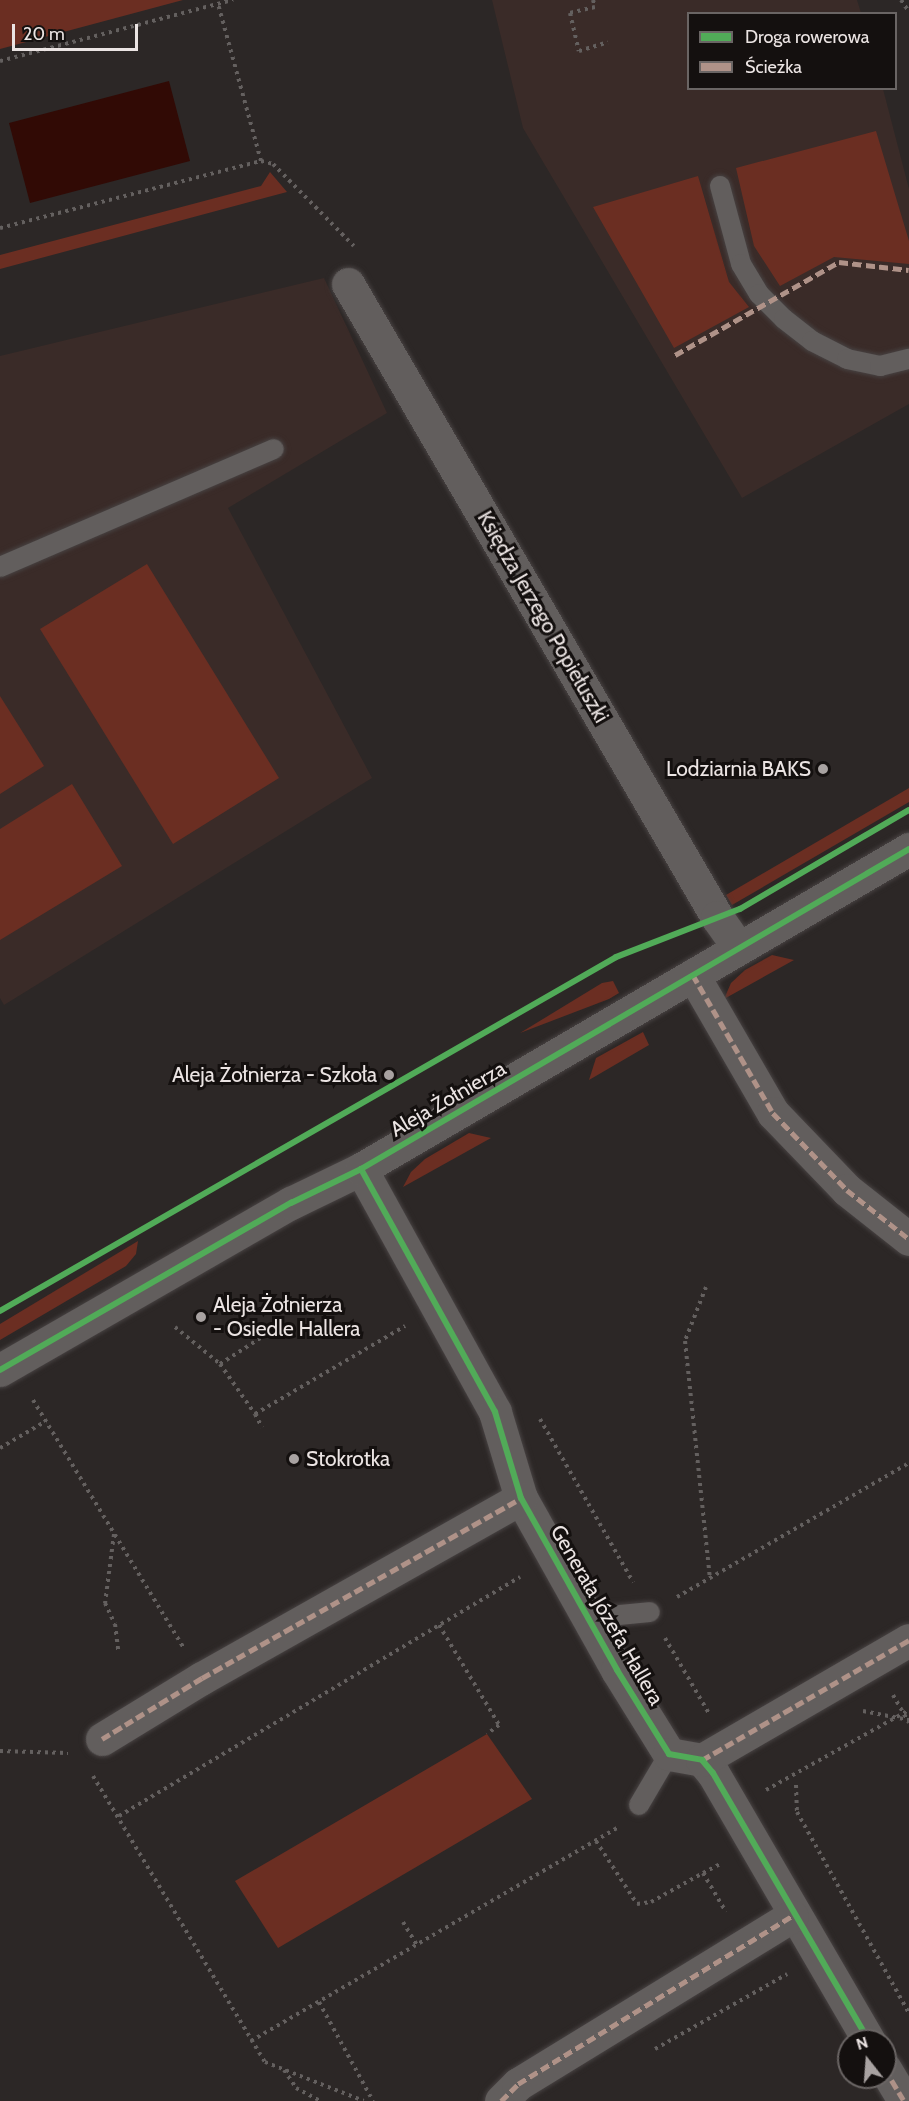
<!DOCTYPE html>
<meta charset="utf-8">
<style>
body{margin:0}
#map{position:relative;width:909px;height:2101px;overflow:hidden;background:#2c2726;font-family:Cabin,sans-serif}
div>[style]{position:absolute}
.built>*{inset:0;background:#3a2b28}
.green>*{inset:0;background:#6b2e22}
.water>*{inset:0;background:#310a05}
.path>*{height:4px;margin-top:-2px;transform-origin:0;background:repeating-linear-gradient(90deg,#64605f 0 3px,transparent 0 7.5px)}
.roads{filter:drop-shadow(0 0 2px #474242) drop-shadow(0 0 2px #474242)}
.lane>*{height:20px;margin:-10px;padding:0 10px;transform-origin:10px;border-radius:10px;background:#625e5d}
.street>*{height:33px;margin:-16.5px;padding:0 16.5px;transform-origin:16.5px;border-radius:16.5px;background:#625e5d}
.secondary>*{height:33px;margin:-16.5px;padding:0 16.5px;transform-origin:16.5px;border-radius:16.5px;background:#625e5d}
.quiet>*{height:4.5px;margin-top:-2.25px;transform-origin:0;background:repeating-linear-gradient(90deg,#af9288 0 9px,transparent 0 13.5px)}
.cycleway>*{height:6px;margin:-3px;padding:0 3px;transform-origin:3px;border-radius:3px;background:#51ab58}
.dots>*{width:16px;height:16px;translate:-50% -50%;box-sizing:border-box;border:3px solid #14100f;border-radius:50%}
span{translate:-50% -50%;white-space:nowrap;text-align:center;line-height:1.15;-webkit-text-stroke:6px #14100f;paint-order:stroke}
.street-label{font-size:21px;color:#ebe4e3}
.poi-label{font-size:21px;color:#ebe4e3}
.right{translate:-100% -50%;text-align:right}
.left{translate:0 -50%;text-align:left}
.legend{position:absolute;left:687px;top:12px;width:210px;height:78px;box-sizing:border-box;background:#14100f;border:2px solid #6a6564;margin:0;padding:8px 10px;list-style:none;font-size:18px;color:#ebe4e3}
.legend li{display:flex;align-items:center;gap:12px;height:30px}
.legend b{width:30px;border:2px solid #6a6564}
.north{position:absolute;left:837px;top:2029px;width:60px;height:60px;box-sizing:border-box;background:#14100f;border:2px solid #6a6564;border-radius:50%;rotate:343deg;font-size:16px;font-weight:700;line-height:24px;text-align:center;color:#ebe4e3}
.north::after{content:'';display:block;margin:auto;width:21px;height:27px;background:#a8a2a1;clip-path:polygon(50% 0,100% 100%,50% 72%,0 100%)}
.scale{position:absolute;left:12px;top:24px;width:126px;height:27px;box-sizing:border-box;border:3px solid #ebe4e3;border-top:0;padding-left:8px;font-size:18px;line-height:21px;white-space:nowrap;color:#ebe4e3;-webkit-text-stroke:4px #14100f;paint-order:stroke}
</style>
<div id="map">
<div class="built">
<i style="clip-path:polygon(492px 0,857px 0,861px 13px,688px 14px,688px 88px,883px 89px,909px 189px,909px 404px,742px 498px,523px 128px)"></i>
<i style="clip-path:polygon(324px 278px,387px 413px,228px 508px,372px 778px,4px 1005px,0 998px,0 356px)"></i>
</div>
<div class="green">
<i style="clip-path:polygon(0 0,183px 0,0 49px)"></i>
<i style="clip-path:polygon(876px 131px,909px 241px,909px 264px,834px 257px,780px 286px,754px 246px,736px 168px)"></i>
<i style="clip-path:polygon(270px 172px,287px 192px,0 269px,0 255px,261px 186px)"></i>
<i style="clip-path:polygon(698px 176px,729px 282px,749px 307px,674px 348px,593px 207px)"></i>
<i style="clip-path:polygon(147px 564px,279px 778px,173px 844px,40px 629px)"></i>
<i style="clip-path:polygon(0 696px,44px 766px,0 794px)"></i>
<i style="clip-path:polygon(72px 784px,122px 866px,0 940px,0 829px)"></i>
<i style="clip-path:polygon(909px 788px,909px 802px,732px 905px,726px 895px)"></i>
<i style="clip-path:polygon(772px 955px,794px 960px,724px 999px,731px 983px,745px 970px)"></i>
<i style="clip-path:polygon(613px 981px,619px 993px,609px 999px,520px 1033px,602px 983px)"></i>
<i style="clip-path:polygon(643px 1032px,649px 1045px,589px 1080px,596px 1058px)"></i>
<i style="clip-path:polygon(469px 1133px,491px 1138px,403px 1187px,411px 1172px,425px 1159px)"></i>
<i style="clip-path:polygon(138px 1241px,136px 1254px,126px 1266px,0 1340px,0 1324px)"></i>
<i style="clip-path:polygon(487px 1734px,532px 1799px,278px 1948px,235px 1881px)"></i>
</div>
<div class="water">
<i style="clip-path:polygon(169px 81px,190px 161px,30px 203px,9px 123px)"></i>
</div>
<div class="path">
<i style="left:593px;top:0;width:7px;rotate:74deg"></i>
<i style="left:595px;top:7px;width:26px;rotate:167deg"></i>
<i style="left:570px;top:13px;width:39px;rotate:77deg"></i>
<i style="left:579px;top:51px;width:30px;rotate:-17deg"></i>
<i style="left:901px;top:0;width:14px;rotate:56deg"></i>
<i style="left:0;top:61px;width:241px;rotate:-14.7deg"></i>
<i style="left:261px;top:161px;width:12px;rotate:14deg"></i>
<i style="left:273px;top:164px;width:115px;rotate:45.4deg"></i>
<i style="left:0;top:228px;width:269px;rotate:-14.4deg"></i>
<i style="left:261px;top:161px;width:163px;rotate:-105.3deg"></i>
<i style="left:706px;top:1287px;width:58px;rotate:111.3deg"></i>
<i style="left:685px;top:1341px;width:238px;rotate:84deg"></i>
<i style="left:175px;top:1327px;width:58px;rotate:39.4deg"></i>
<i style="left:220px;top:1364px;width:61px;rotate:55deg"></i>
<i style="left:255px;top:1414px;width:174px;rotate:-30.4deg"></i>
<i style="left:220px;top:1364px;width:54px;rotate:-32.8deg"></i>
<i style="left:33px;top:1400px;width:289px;rotate:58.7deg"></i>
<i style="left:255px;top:1414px;width:15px;rotate:62deg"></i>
<i style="left:540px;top:1419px;width:188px;rotate:60.3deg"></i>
<i style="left:0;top:1448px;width:53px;rotate:-30.4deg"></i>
<i style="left:114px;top:1534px;width:70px;rotate:97.4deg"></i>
<i style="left:105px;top:1603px;width:23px;rotate:65deg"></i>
<i style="left:115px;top:1624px;width:26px;rotate:83deg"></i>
<i style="left:677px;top:1597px;width:268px;rotate:-30deg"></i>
<i style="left:439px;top:1625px;width:117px;rotate:59deg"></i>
<i style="left:499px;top:1725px;width:15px;rotate:143deg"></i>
<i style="left:665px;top:1638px;width:86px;rotate:59.8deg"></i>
<i style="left:893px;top:1695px;width:32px;rotate:60deg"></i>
<i style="left:863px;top:1711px;width:47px;rotate:11.1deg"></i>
<i style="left:0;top:1751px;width:68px;rotate:1.7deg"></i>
<i style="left:93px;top:1776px;width:334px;rotate:59deg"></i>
<i style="left:265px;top:2062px;width:106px;rotate:21.5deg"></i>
<i style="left:796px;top:1785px;width:27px;rotate:88deg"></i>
<i style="left:797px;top:1812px;width:230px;rotate:60.9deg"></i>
<i style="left:766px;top:1790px;width:164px;rotate:-29.2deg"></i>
<i style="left:119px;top:1816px;width:467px;rotate:-30.8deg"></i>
<i style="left:596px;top:1841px;width:75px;rotate:56.9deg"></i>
<i style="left:637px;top:1904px;width:14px;rotate:-8deg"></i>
<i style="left:651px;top:1902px;width:60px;rotate:-29.1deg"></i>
<i style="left:703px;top:1873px;width:45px;rotate:59.5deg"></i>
<i style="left:703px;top:1873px;width:21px;rotate:-28deg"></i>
<i style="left:403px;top:1922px;width:27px;rotate:59deg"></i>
<i style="left:319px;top:2002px;width:113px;rotate:61.4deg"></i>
<i style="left:251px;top:2041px;width:426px;rotate:-30.2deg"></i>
<i style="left:655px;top:2049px;width:152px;rotate:-29.6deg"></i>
<i style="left:284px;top:2070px;width:22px;rotate:56deg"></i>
<i style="left:296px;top:2088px;width:27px;rotate:28deg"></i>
</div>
<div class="roads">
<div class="lane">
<i style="left:720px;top:186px;width:81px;rotate:74.9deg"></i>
<i style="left:741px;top:264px;width:35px;rotate:59deg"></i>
<i style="left:759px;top:294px;width:35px;rotate:45deg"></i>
<i style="left:784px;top:319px;width:36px;rotate:38deg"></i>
<i style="left:812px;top:341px;width:39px;rotate:27deg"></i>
<i style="left:847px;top:359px;width:34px;rotate:12deg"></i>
<i style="left:880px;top:366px;width:30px;rotate:-14deg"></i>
<i style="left:0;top:567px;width:298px;rotate:-23.3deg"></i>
<i style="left:588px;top:1618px;width:62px;rotate:-5.5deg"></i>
<i style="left:639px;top:1805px;width:59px;rotate:-59.5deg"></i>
</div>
<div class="street">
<i style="left:348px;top:284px;width:733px;rotate:59.76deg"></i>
<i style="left:717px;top:917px;width:38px;rotate:55deg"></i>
<i style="left:693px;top:975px;width:160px;rotate:59.9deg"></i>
<i style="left:773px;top:1113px;width:107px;rotate:46.1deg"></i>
<i style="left:847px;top:1190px;width:79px;rotate:38.3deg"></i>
<i style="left:361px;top:1169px;width:277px;rotate:61.1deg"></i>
<i style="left:495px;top:1412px;width:90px;rotate:73.2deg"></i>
<i style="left:521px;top:1498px;width:197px;rotate:60.8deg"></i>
<i style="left:617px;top:1670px;width:99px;rotate:58.2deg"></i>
<i style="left:669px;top:1754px;width:34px;rotate:10deg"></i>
<i style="left:702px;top:1760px;width:17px;rotate:50deg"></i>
<i style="left:713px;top:1773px;width:310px;rotate:59.8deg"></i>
<i style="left:102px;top:1739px;width:117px;rotate:-31.4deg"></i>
<i style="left:202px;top:1678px;width:366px;rotate:-29.4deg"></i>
<i style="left:702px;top:1760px;width:239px;rotate:-30.1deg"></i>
<i style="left:885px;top:2069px;width:37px;rotate:59deg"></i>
<i style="left:501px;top:2101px;width:24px;rotate:-45deg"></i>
<i style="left:518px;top:2084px;width:321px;rotate:-31.5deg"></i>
</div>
<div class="secondary">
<i style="left:0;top:1370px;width:336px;rotate:-29.9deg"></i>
<i style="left:291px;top:1203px;width:78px;rotate:-25.9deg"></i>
<i style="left:361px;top:1169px;width:635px;rotate:-30.28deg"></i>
</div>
</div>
<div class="quiet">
<i style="left:675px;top:355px;width:189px;rotate:-29.6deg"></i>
<i style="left:839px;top:262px;width:70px;rotate:6.5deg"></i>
<i style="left:693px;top:975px;width:160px;rotate:59.9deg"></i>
<i style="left:773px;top:1113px;width:107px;rotate:46.1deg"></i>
<i style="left:847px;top:1190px;width:79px;rotate:38.3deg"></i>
<i style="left:102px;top:1739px;width:117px;rotate:-31.4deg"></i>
<i style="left:202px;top:1678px;width:366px;rotate:-29.4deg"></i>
<i style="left:702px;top:1760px;width:239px;rotate:-30.1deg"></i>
<i style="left:885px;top:2069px;width:37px;rotate:59deg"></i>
<i style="left:501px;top:2101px;width:24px;rotate:-45deg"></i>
<i style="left:518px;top:2084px;width:321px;rotate:-31.5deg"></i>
</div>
<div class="cycleway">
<i style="left:361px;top:1169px;width:277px;rotate:61.1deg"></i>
<i style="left:495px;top:1412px;width:90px;rotate:73.2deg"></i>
<i style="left:521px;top:1498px;width:197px;rotate:60.8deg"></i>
<i style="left:617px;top:1670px;width:99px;rotate:58.2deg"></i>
<i style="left:669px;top:1754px;width:34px;rotate:10deg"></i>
<i style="left:702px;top:1760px;width:17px;rotate:50deg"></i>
<i style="left:713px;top:1773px;width:310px;rotate:59.8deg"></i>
<i style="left:0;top:1311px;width:710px;rotate:-29.88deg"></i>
<i style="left:616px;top:957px;width:133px;rotate:-21.2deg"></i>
<i style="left:740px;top:909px;width:196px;rotate:-30.4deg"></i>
<i style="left:0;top:1370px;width:336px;rotate:-29.9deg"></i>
<i style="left:291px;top:1203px;width:78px;rotate:-25.9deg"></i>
<i style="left:361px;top:1169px;width:635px;rotate:-30.28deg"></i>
</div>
<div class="dots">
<i style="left:823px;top:769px;background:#a8a2a1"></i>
<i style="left:389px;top:1075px;background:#a8a2a1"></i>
<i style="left:201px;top:1317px;background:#a8a2a1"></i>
<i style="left:294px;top:1459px;background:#a8a2a1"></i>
</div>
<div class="street-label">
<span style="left:543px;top:617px;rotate:60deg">Księdza Jerzego Popiełuszki</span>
<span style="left:448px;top:1099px;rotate:-30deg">Aleja Żołnierza</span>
<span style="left:607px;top:1615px;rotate:60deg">Generała Józefa Hallera</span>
</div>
<div class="poi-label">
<span class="right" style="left:811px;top:769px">Lodziarnia BAKS</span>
<span class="right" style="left:377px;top:1075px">Aleja Żołnierza - Szkoła</span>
<span class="left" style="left:213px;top:1317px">Aleja Żołnierza<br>- Osiedle Hallera</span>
<span class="left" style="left:306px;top:1459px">Stokrotka</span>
</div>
<ul class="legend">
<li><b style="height:8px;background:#51ab58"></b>Droga rowerowa</li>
<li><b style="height:8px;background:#af9288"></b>Ścieżka</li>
</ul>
<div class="north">N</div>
<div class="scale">20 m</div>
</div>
